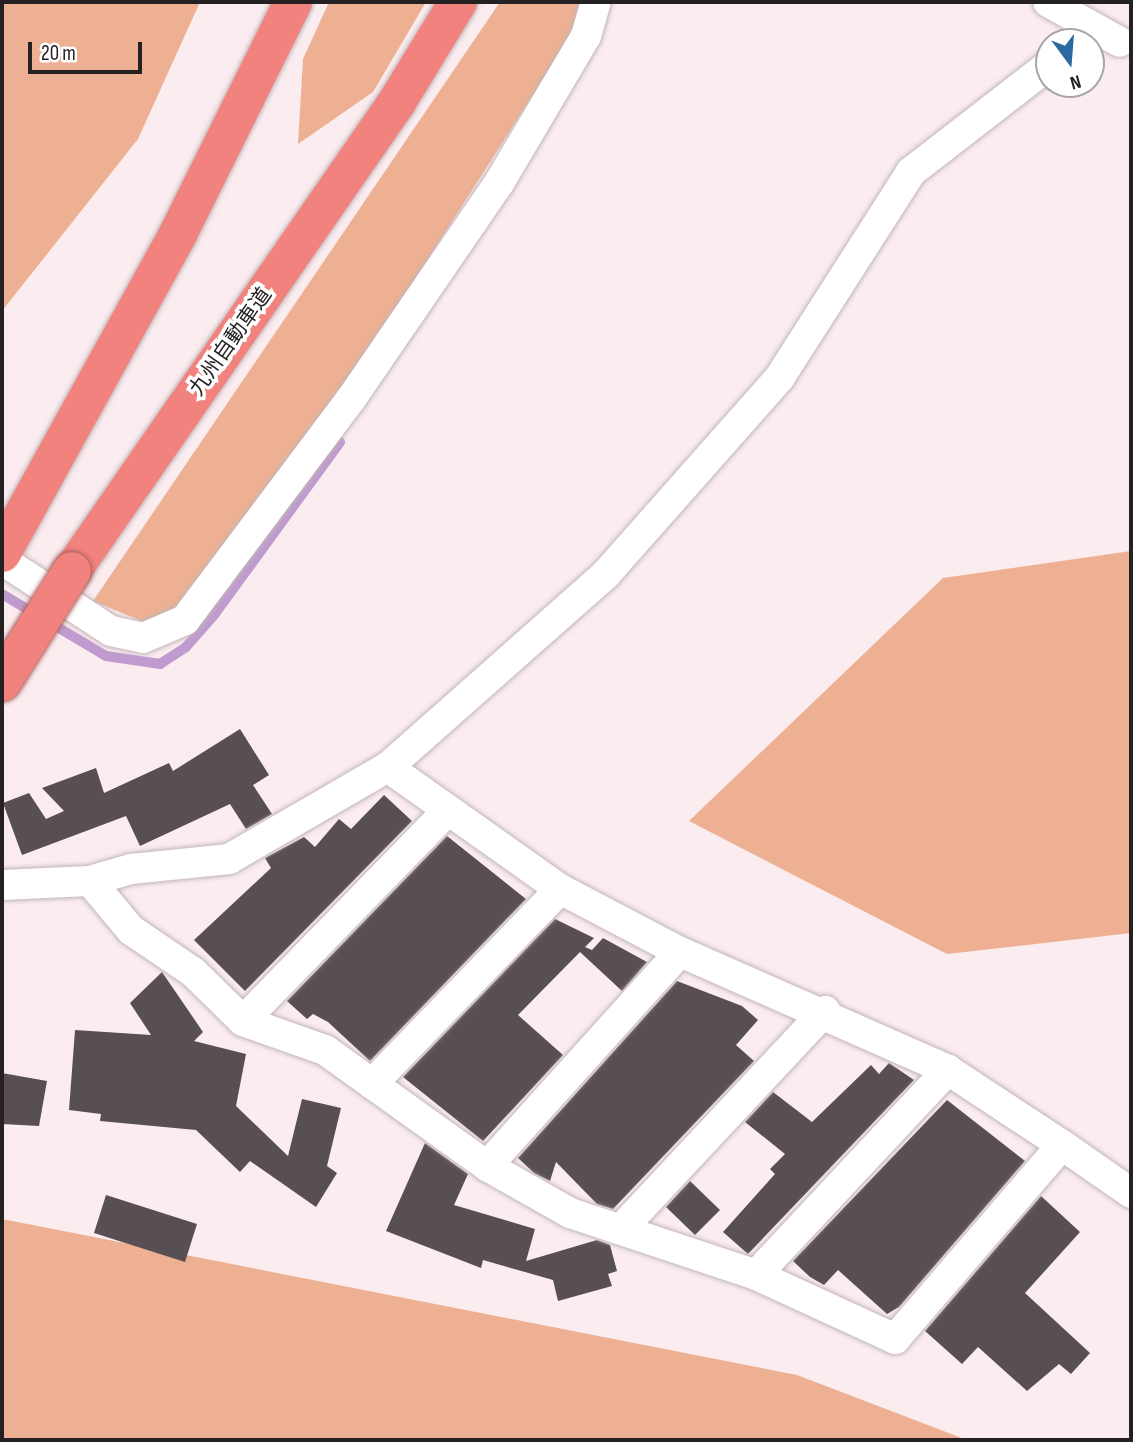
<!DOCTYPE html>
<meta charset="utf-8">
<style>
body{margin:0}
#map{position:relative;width:1133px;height:1442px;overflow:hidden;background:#faecef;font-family:"Sofia Sans Condensed","Noto Sans JP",sans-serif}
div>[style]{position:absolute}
.forest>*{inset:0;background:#eeb092}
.stream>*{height:10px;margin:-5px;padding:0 5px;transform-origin:5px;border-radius:5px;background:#bf9bcf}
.building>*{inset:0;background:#584f55}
.roads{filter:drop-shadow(0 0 2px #c2b5b8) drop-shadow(0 0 2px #c2b5b8)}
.minor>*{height:30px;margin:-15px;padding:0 15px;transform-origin:15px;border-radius:15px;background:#fff}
.motorway>*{height:38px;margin:-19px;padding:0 19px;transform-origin:19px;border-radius:19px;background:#f1827d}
.bridges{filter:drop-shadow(0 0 2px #aa605d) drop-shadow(0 0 2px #aa605d)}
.motorway-bridge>*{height:38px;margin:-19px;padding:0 19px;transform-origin:19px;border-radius:19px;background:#f1827d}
span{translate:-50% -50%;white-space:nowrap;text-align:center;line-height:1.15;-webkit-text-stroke:7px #fff;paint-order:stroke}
.street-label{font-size:21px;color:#252021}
.frame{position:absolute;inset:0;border:4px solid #252021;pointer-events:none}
.north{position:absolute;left:1035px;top:28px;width:70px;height:70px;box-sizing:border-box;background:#fff;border:2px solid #a8a6a6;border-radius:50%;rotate:164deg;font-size:19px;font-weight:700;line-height:28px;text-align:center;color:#252021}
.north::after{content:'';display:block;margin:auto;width:24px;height:32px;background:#2a6aa0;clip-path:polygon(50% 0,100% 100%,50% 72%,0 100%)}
.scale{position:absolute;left:28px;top:42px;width:114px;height:32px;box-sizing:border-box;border:4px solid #252021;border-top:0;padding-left:9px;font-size:21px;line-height:24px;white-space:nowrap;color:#252021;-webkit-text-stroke:5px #fff;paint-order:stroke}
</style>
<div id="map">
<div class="forest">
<i style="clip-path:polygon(2px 2px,200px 2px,138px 139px,2px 311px)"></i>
<i style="clip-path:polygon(329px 2px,426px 2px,373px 92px,298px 144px,303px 59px)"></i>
<i style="clip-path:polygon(500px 2px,581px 2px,573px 32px,345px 389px,171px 614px,144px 622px,93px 601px)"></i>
<i style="clip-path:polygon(1131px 551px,1131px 933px,947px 954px,689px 821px,943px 578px)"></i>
<i style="clip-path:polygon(2px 1219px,797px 1375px,967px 1440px,2px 1440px)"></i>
</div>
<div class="stream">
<i style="left:2px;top:594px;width:121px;rotate:30.8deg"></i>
<i style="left:106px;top:656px;width:55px;rotate:8.4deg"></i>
<i style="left:160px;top:664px;width:31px;rotate:-33deg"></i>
<i style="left:186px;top:647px;width:43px;rotate:-48.8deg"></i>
<i style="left:214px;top:615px;width:214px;rotate:-53.9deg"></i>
</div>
<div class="building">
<i style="clip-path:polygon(240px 729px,269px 775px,253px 785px,272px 814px,246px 829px,230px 804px,140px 846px,126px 816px,22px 855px,3px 803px,29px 793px,46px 819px,64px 811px,42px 788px,96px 768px,104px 793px,169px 763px,173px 771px)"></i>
<i style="clip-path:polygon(384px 795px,412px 821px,245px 991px,194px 940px,271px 868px,265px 858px,304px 837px,315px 847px,339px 819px,351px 829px)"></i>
<i style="clip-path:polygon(447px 836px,526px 899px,370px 1061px,328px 1022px,313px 1014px,307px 1019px,287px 1001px)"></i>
<i style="clip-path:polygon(555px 919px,594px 938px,585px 947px,592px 950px,603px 938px,647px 962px,622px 991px,580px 952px,518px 1015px,563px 1055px,483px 1141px,403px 1077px)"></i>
<i style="clip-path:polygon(162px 972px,203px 1032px,194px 1041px,246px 1054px,236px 1106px,288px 1156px,302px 1099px,341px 1108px,327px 1166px,337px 1173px,316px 1207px,250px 1161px,240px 1172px,196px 1130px,100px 1121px,101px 1114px,69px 1110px,75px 1030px,151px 1035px,130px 1003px)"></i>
<i style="clip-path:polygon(677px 981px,742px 1006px,758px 1020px,736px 1045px,754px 1061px,613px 1209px,597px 1204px,556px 1162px,550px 1181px,534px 1173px,518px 1158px)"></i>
<i style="clip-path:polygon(889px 1063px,914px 1080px,748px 1254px,723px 1232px,775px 1174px,770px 1169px,785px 1154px,745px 1122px,773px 1092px,812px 1122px,871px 1065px,879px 1074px)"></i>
<i style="clip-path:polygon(2px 1073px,47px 1081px,39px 1126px,2px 1124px)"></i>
<i style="clip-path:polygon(947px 1100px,1025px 1161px,899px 1307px,887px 1314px,838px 1270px,824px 1285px,810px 1277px,793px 1261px)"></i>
<i style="clip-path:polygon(425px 1143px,468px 1174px,454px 1205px,535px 1229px,526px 1261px,597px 1240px,610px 1245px,617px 1271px,608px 1274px,612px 1286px,558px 1301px,553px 1280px,483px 1260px,481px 1268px,386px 1231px)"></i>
<i style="clip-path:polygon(690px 1181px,720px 1210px,695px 1235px,666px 1207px)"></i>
<i style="clip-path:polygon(106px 1195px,197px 1224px,185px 1262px,94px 1233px)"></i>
<i style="clip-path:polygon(1041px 1196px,1080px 1232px,1025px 1293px,1090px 1353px,1071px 1374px,1059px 1364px,1027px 1391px,978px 1347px,962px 1364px,925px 1331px)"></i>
</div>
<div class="roads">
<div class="minor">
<i style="left:1048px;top:2px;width:82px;rotate:29.1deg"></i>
<i style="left:2px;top:560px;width:130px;rotate:33.1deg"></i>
<i style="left:111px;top:631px;width:33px;rotate:12deg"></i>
<i style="left:143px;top:638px;width:46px;rotate:-23.2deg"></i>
<i style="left:185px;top:620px;width:276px;rotate:-53.1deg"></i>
<i style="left:351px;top:399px;width:262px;rotate:-55.6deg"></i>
<i style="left:499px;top:183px;width:171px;rotate:-59.4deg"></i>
<i style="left:586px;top:36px;width:35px;rotate:-74deg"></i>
<i style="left:90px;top:881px;width:64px;rotate:50.1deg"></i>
<i style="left:131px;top:930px;width:75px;rotate:34.1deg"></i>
<i style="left:193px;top:972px;width:70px;rotate:44.4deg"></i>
<i style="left:243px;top:1021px;width:87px;rotate:19.5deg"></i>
<i style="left:325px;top:1050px;width:199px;rotate:35.6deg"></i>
<i style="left:487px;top:1166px;width:95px;rotate:29.5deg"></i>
<i style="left:570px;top:1213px;width:196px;rotate:18.4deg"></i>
<i style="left:756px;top:1275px;width:153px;rotate:24.7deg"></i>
<i style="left:895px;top:1339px;width:256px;rotate:-49.3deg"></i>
<i style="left:1062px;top:1145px;width:136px;rotate:-146.7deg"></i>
<i style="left:948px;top:1070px;width:293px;rotate:-156.2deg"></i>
<i style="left:680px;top:952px;width:136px;rotate:-152.3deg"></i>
<i style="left:560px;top:889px;width:211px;rotate:-144.7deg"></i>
<i style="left:2px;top:885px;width:88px;rotate:-2.6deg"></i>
<i style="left:90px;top:881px;width:43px;rotate:-16.3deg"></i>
<i style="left:131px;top:869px;width:99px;rotate:-5.8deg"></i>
<i style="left:229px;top:859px;width:184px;rotate:-30.1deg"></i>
<i style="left:388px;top:767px;width:291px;rotate:-41.5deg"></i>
<i style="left:606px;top:574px;width:263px;rotate:-48.5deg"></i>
<i style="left:780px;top:377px;width:243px;rotate:-57.4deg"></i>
<i style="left:911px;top:172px;width:175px;rotate:-37.8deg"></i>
<i style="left:243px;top:1021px;width:294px;rotate:-45.8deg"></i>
<i style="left:372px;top:1084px;width:271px;rotate:-46deg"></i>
<i style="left:1062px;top:1145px;width:84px;rotate:34.8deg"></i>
<i style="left:487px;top:1166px;width:288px;rotate:-48deg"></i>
<i style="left:623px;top:1227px;width:296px;rotate:-46.9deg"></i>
<i style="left:756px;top:1275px;width:281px;rotate:-46.9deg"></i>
</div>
<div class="motorway">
<i style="left:2px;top:553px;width:364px;rotate:-61.1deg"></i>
<i style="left:178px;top:234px;width:259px;rotate:-63.6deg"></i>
<i style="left:72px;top:571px;width:571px;rotate:-55.28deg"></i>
<i style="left:397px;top:102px;width:117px;rotate:-58.6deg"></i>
</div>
</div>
<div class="bridges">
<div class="motorway-bridge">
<i style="left:2px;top:682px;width:131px;rotate:-57.8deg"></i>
</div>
</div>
<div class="street-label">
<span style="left:231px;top:342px;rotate:-55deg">九州自動車道</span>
</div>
<div class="frame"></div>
<div class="north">N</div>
<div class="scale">20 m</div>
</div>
